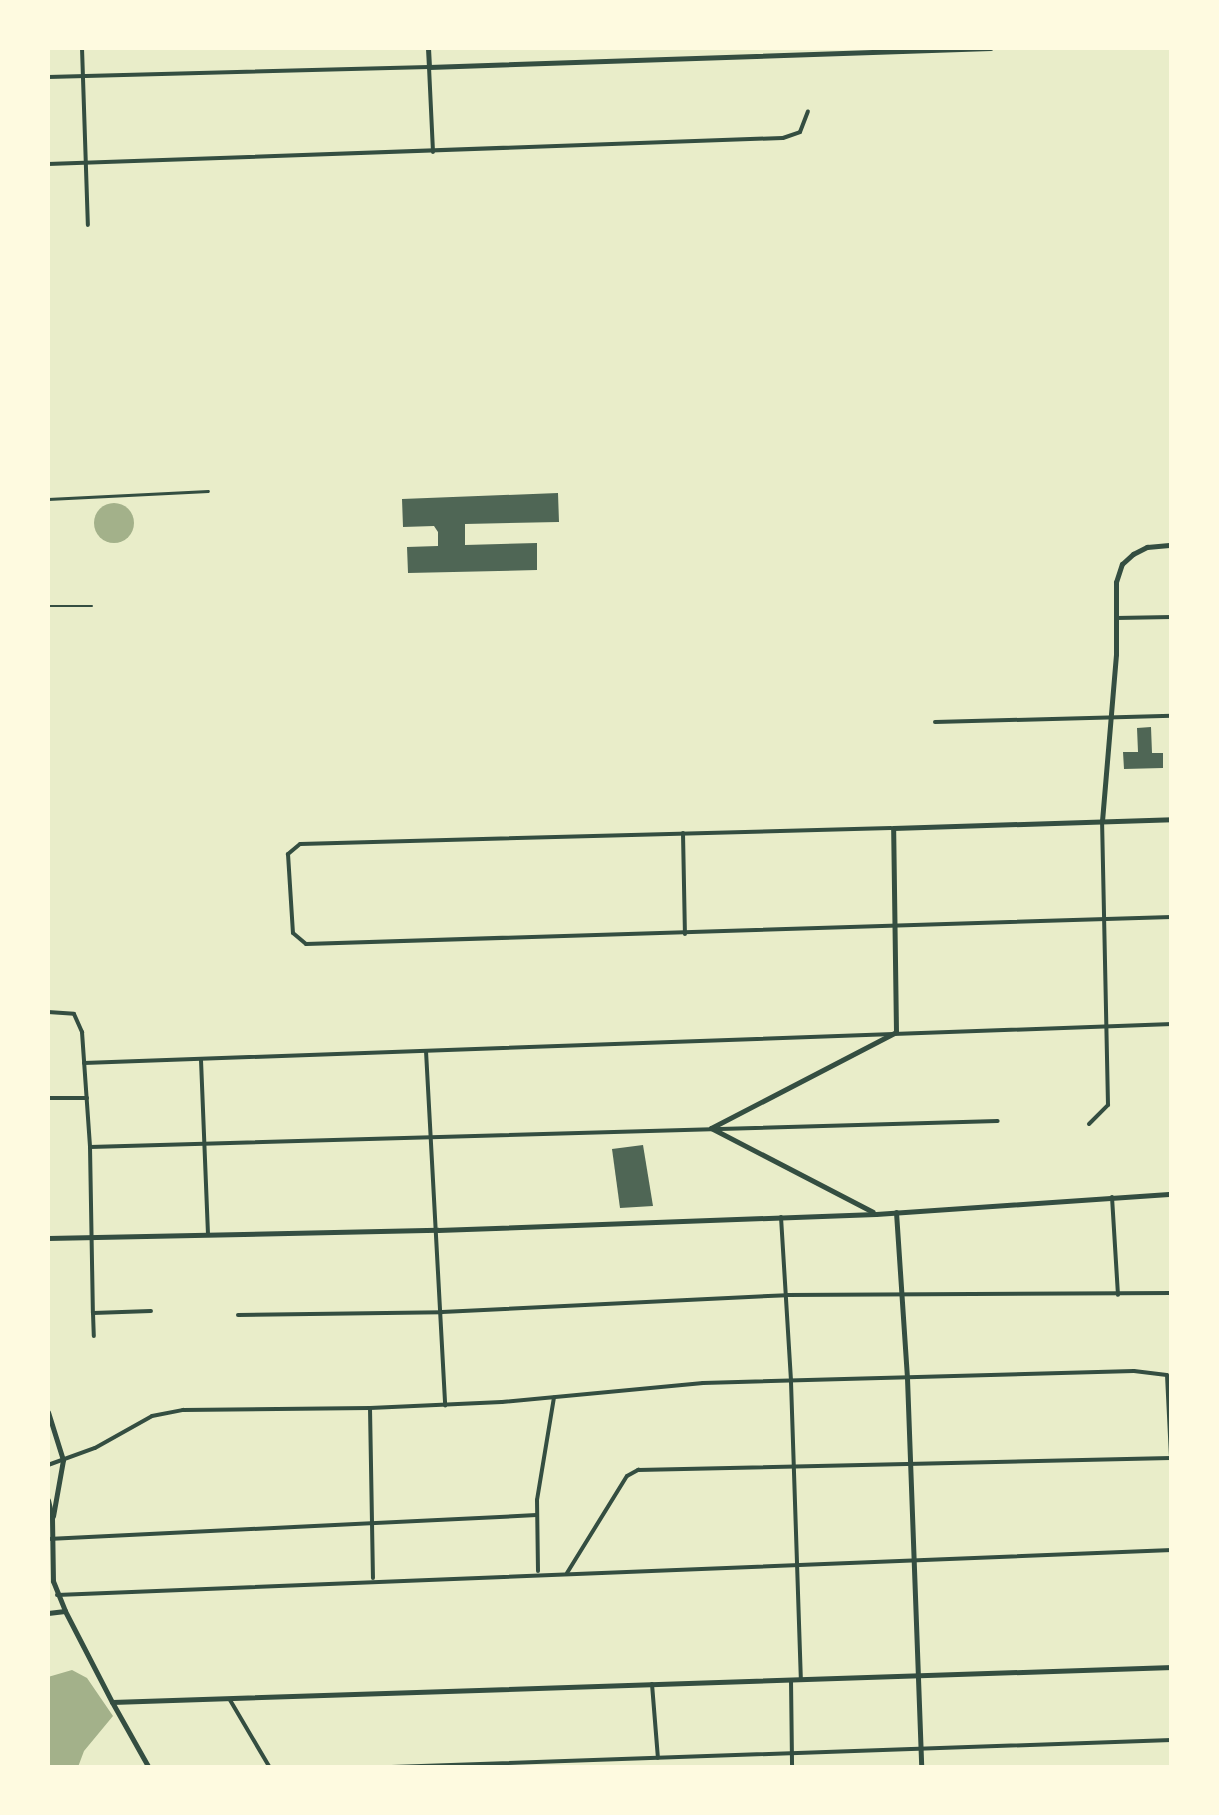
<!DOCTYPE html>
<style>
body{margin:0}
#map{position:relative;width:1219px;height:1815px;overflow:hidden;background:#e9edc9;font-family:Ubuntu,sans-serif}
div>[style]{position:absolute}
.water>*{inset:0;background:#a3b18a}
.round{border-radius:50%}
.building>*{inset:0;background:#4f6655}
.service>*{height:2.5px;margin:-1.25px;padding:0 1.25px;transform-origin:1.25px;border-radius:1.25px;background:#344e41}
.minor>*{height:4px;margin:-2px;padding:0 2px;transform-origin:2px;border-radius:2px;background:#344e41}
.tertiary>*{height:5px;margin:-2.5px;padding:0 2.5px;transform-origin:2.5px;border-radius:2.5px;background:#344e41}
.secondary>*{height:5px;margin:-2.5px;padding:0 2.5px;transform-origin:2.5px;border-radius:2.5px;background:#344e41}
span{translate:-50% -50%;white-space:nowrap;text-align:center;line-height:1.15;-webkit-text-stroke:8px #fefae0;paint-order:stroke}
.frame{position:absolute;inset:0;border:50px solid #fefae0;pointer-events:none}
</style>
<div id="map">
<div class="water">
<i class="round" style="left:94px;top:503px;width:40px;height:40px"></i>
<i style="clip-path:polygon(72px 1670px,87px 1678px,113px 1716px,84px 1751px,78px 1767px,48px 1767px,48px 1677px)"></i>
</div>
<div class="building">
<i style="clip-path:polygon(558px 493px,559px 522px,465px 524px,465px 545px,537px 543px,537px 570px,408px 573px,407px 547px,438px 546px,438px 532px,434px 526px,403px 527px,402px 499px)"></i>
<i style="clip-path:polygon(1151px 727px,1152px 753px,1163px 753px,1163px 768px,1124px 769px,1123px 752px,1138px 752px,1137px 728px)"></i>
<i style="clip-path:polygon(643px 1145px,653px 1206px,620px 1208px,612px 1149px)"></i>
</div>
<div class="service">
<i style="left:48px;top:499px;width:160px;rotate:-2.9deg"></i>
<i style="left:48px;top:606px;width:44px"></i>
</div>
<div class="minor">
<i style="left:82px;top:48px;width:177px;rotate:88.1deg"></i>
<i style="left:48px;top:77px;width:381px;rotate:-1.5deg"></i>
<i style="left:429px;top:67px;width:85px;rotate:87.3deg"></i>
<i style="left:48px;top:164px;width:735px;rotate:-2.03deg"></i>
<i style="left:783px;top:138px;width:18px;rotate:-19deg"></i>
<i style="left:800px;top:132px;width:22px;rotate:-69deg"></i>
<i style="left:1116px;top:618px;width:56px;rotate:-1deg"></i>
<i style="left:935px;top:722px;width:237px;rotate:-1.5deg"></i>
<i style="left:891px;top:828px;width:591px;rotate:178.45deg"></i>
<i style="left:300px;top:844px;width:16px;rotate:140deg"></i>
<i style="left:288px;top:854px;width:79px;rotate:86.4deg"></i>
<i style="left:293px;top:933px;width:17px;rotate:40deg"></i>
<i style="left:306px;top:944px;width:866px;rotate:-1.79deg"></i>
<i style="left:683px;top:833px;width:101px;rotate:88.9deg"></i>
<i style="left:48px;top:1012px;width:26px;rotate:4deg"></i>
<i style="left:74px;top:1014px;width:20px;rotate:66deg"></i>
<i style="left:82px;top:1032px;width:115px;rotate:86deg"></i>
<i style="left:90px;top:1147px;width:166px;rotate:89deg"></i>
<i style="left:93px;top:1313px;width:58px;rotate:-2deg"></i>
<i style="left:426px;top:1051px;width:355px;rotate:86.9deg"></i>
<i style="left:201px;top:1060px;width:175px;rotate:87.7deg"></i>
<i style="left:84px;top:1063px;width:1089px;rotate:-2.05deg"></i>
<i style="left:48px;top:1098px;width:39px"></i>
<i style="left:1089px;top:1124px;width:27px;rotate:-45deg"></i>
<i style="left:1108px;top:1105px;width:284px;rotate:-91.2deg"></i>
<i style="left:90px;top:1147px;width:908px;rotate:-1.64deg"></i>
<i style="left:1112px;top:1197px;width:98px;rotate:86.5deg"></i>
<i style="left:781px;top:1217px;width:165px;rotate:86.5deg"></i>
<i style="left:791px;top:1382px;width:298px;rotate:88.1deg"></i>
<i style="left:93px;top:1313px;width:23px;rotate:88deg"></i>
<i style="left:238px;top:1315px;width:204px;rotate:-0.8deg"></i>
<i style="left:442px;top:1312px;width:345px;rotate:-2.8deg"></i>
<i style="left:787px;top:1295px;width:385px;rotate:-0.3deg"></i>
<i style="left:370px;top:1408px;width:170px;rotate:89deg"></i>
<i style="left:48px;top:1465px;width:50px;rotate:-19.9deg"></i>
<i style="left:95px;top:1448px;width:65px;rotate:-29.3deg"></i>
<i style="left:152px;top:1416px;width:32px;rotate:-11deg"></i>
<i style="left:183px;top:1410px;width:187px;rotate:-0.6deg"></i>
<i style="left:370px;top:1408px;width:132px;rotate:-2.6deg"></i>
<i style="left:502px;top:1402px;width:202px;rotate:-5.4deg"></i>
<i style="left:703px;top:1383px;width:431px;rotate:-1.6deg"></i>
<i style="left:1134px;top:1371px;width:33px;rotate:7deg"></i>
<i style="left:1167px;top:1375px;width:102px;rotate:87.2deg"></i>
<i style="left:48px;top:1539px;width:489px;rotate:-2.8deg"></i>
<i style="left:538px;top:1571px;width:71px;rotate:-90.8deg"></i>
<i style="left:537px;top:1500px;width:104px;rotate:-80.6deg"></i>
<i style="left:567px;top:1573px;width:114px;rotate:-58.3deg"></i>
<i style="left:627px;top:1476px;width:13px;rotate:-29deg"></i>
<i style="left:638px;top:1470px;width:533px;rotate:-1.29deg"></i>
<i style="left:57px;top:1595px;width:1116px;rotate:-2.31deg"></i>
<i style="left:791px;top:1680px;width:88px;rotate:89.3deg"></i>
<i style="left:652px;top:1684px;width:74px;rotate:85.4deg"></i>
<i style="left:230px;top:1700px;width:79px;rotate:59.5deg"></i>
<i style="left:362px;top:1768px;width:810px;rotate:-1.98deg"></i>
</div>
<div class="tertiary">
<i style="left:428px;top:48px;width:19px;rotate:87deg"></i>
<i style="left:429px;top:67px;width:562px;rotate:-1.94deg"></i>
<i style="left:1102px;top:821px;width:168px;rotate:-85.2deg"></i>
<i style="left:1116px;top:654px;width:72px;rotate:-90deg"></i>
<i style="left:1116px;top:582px;width:19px;rotate:-72deg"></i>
<i style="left:1122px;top:564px;width:15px;rotate:-42deg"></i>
<i style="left:1133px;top:554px;width:16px;rotate:-27deg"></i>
<i style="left:1147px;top:547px;width:25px;rotate:-5deg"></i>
<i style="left:711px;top:1128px;width:208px;rotate:-27.4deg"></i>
<i style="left:896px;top:1032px;width:204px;rotate:-90.8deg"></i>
<i style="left:893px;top:828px;width:279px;rotate:-1.8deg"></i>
<i style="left:711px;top:1128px;width:182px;rotate:27.4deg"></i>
<i style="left:896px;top:1212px;width:166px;rotate:86.2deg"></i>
<i style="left:907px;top:1378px;width:390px;rotate:87.9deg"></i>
<i style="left:48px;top:1238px;width:390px;rotate:-1.2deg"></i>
<i style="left:438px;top:1230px;width:438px;rotate:-2.1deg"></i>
<i style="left:876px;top:1214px;width:297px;rotate:-3.9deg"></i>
<i style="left:48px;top:1412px;width:50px;rotate:72.6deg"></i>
<i style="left:63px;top:1460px;width:57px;rotate:100.1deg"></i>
<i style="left:48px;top:1500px;width:18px;rotate:77deg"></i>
<i style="left:52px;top:1518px;width:63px;rotate:89.1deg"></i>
<i style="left:53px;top:1581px;width:32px;rotate:68deg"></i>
<i style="left:112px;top:1702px;width:76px;rotate:60.7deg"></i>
</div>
<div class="secondary">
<i style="left:48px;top:1613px;width:17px;rotate:-7deg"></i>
<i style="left:65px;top:1611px;width:102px;rotate:62.7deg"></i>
<i style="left:112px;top:1702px;width:1061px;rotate:-1.89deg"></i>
</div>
<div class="frame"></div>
</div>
